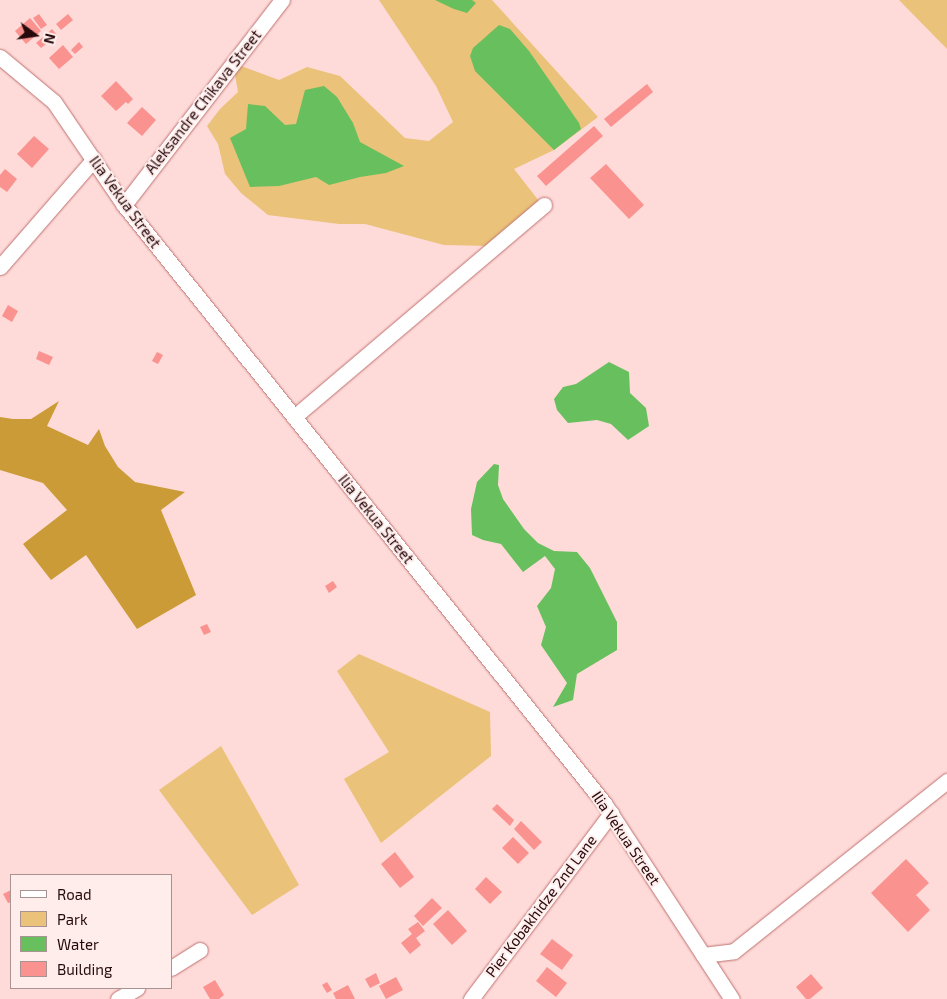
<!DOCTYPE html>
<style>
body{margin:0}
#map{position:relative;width:947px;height:999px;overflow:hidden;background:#fedbd9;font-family:"Exo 2",sans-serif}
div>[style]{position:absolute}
.green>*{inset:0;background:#eac279}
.forest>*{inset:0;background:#cb9b38}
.water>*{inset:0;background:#68bf5e}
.building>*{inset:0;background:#fa928f}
.roads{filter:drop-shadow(0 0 1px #bf716f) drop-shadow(0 0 1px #bf716f)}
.minor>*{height:15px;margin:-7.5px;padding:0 7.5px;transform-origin:7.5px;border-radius:7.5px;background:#fff}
span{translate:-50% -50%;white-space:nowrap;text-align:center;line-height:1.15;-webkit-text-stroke:4px #ffedec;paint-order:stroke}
.street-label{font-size:15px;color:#26090a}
.legend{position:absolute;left:10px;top:874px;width:162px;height:115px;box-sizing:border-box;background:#ffedec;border:1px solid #a89292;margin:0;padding:6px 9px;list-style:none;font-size:15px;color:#26090a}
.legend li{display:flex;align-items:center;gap:10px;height:25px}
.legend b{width:25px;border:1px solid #a89292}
.north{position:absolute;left:10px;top:10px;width:50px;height:50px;-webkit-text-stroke:4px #ffedec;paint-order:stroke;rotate:104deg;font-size:14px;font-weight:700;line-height:20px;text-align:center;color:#26090a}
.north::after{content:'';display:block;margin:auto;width:18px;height:22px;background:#26090a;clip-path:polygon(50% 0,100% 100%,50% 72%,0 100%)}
</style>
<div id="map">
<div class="green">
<i style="clip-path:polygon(379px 0,492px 0,598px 117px,554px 150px,514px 169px,539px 201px,490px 246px,444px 245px,365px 224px,339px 224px,268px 215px,241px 193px,225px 174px,218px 144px,207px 126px,220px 109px,238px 92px,233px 63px,279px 80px,307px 67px,340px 76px,405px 138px,429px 141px,453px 122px,436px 86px)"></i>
<i style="clip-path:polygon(899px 0,947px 0,947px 49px)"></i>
<i style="clip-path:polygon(359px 654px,490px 712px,491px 756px,381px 843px,344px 779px,389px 752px,337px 671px)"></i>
<i style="clip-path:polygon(221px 746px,299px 885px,252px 915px,159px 790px)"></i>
</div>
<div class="forest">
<i style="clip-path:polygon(59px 401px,47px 426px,88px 445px,99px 429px,105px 446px,118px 467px,135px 482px,185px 492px,161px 510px,196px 595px,137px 629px,86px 555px,51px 580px,23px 544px,67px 510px,43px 483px,0 470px,0 417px,13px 419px,31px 419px)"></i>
</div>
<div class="water">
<i style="clip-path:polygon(435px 0,472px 0,476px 3px,467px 13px,454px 9px)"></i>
<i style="clip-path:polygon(499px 25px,510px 29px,529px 51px,579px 123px,581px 129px,554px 150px,475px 71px,470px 56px,473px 48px)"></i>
<i style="clip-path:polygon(324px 86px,337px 97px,353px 123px,360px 142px,404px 166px,386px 173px,360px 177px,329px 185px,316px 177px,279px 186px,250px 187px,230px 138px,246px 129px,248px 104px,265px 106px,285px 125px,296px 124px,305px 90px)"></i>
<i style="clip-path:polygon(609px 362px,629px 372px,630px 393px,646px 408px,649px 426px,628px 440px,611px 424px,597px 420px,568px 423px,557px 410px,554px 399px,563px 387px,576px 384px)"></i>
<i style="clip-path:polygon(494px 464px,499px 465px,498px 485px,503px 499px,524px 529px,538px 543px,554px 551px,577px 552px,590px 568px,617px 622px,617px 650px,577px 674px,573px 700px,553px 707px,567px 683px,541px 645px,546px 627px,537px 606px,551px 588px,555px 569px,545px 556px,523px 572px,501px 544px,483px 540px,472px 535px,471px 509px,477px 482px)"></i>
</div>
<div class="building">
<i style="clip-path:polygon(39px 14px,47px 25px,41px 29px,33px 18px)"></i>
<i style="clip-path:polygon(68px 14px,73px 20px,61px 30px,56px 24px)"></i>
<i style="clip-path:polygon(30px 18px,41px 31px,26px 44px,15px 31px)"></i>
<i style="clip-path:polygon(52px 29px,57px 35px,41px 48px,36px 43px)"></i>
<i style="clip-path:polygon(79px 42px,83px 47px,75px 54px,71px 50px)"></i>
<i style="clip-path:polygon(63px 45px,73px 57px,59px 69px,49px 58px)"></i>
<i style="clip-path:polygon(116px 81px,133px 99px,128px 104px,126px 102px,116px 111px,101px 96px)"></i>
<i style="clip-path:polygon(647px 84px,653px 92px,611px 127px,604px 119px)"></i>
<i style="clip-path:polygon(142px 107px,156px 120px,142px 136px,127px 123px)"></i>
<i style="clip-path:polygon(594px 126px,603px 136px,546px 186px,537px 176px)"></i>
<i style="clip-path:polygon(34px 136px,49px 149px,32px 168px,17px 154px)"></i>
<i style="clip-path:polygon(606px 164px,644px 205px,629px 219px,590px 178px)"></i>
<i style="clip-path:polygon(5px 169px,17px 179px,7px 192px,0 187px,0 175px)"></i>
<i style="clip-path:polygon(8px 305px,18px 311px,12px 322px,2px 316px)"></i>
<i style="clip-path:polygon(39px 351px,53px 357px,49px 365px,36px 359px)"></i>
<i style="clip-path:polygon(157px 352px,163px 355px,158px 364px,152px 361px)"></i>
<i style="clip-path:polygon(333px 581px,337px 587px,329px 593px,325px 586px)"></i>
<i style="clip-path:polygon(207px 624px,211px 632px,204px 635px,200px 627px)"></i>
<i style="clip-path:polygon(497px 804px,514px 820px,510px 826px,492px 809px)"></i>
<i style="clip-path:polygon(521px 821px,542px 842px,534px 850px,514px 829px)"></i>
<i style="clip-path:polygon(513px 837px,529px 853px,518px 864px,502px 848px)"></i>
<i style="clip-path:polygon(395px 852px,414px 877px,400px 888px,381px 864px)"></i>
<i style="clip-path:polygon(906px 859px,929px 883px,916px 895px,930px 910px,908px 932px,871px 893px)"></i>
<i style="clip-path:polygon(486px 877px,502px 892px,490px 904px,475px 889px)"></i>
<i style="clip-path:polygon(11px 890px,11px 902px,8px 903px,3px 894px)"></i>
<i style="clip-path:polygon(432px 898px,442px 908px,423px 926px,414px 916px)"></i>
<i style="clip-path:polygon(448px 910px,467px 931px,452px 945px,433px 924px)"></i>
<i style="clip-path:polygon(418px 922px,425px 931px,416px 938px,421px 945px,410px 954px,401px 943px,412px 934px,408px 929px)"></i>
<i style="clip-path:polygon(552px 939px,573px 955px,562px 970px,540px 954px)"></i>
<i style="clip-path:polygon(547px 967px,567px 983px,556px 997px,536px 981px)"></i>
<i style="clip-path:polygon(376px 973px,380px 983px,370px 988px,365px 979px)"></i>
<i style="clip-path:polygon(811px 974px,823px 988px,810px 999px,806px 999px,796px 987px)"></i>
<i style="clip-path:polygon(396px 977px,403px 990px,386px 999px,379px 986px)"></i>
<i style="clip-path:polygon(215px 980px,224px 995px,219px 999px,210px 999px,203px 987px)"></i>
<i style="clip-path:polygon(327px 982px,332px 990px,327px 993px,322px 985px)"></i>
<i style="clip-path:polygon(348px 985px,355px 999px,336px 999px,333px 993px)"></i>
</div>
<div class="roads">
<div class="minor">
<i style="left:0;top:57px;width:70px;rotate:39.8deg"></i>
<i style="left:54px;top:102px;width:125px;rotate:55.8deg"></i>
<i style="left:124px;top:205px;width:767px;rotate:51.25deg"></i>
<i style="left:604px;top:803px;width:234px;rotate:56.9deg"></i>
<i style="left:124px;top:205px;width:259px;rotate:-52.4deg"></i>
<i style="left:0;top:267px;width:143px;rotate:-49deg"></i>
<i style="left:294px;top:417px;width:328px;rotate:-40.3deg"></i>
<i style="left:703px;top:955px;width:31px;rotate:-7deg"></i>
<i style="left:734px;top:951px;width:273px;rotate:-38.6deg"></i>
<i style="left:171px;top:968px;width:34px;rotate:-32deg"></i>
<i style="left:118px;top:999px;width:22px;rotate:-30deg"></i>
<i style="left:471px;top:999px;width:233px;rotate:-53deg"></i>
</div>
</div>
<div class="street-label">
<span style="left:203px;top:102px;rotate:-52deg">Aleksandre Chikava Street</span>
<span style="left:125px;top:202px;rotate:54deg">Ilia Vekua Street</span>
<span style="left:376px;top:519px;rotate:51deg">Ilia Vekua Street</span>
<span style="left:626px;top:838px;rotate:56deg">Ilia Vekua Street</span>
<span style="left:541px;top:906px;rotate:-53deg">Pier Kobakhidze 2nd Lane</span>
</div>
<ul class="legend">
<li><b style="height:6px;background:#fff"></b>Road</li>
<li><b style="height:14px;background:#eac279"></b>Park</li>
<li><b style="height:14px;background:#68bf5e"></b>Water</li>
<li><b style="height:14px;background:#fa928f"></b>Building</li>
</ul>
<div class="north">N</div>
</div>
